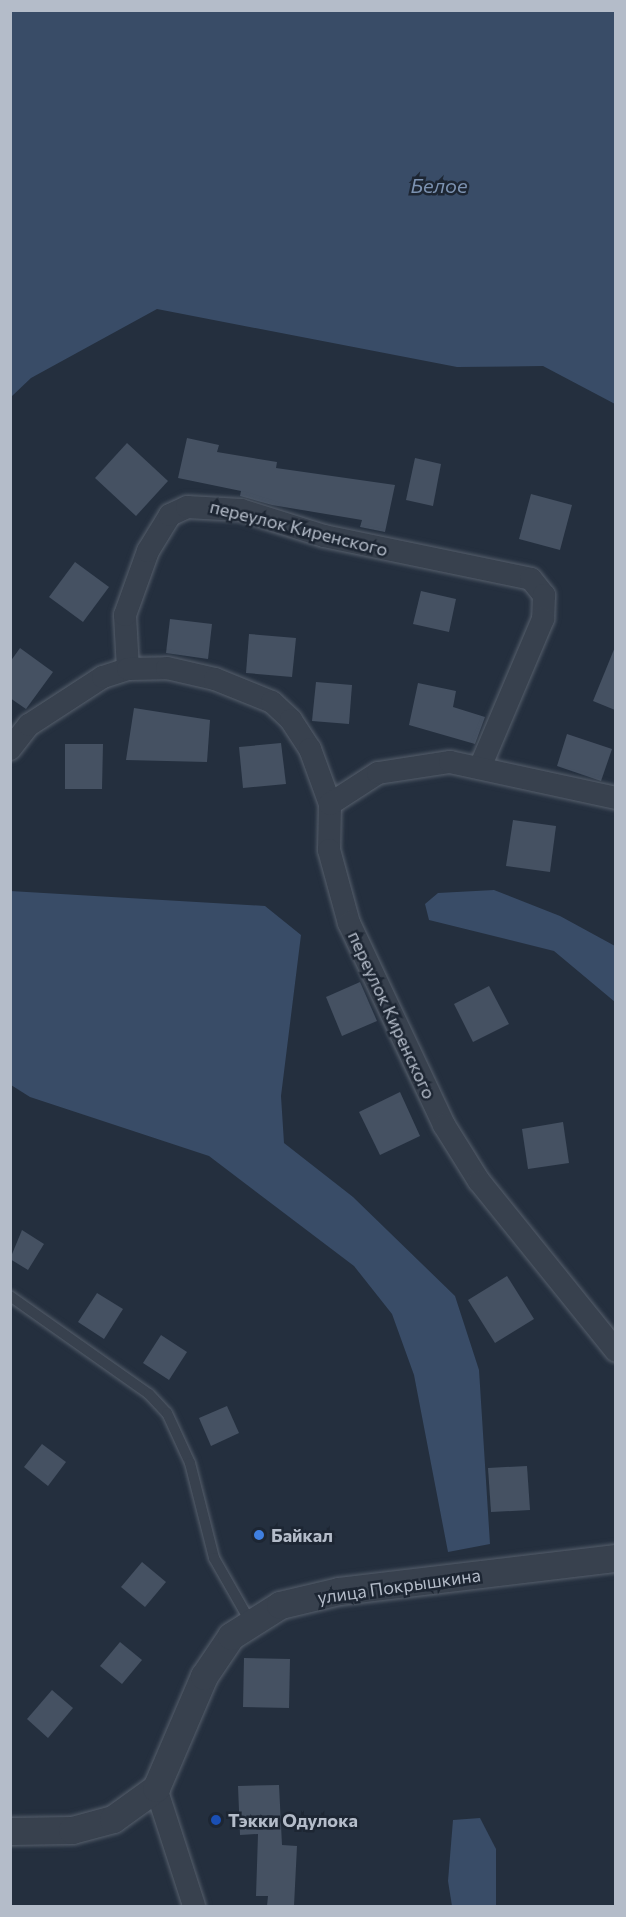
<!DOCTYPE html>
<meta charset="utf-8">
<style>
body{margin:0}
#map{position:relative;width:626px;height:1917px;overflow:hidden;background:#242f3e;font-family:Commissioner,sans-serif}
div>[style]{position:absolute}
.water>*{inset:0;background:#394c67}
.building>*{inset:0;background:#455162}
.roads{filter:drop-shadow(0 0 2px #565f6c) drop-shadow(0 0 2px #565f6c)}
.service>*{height:10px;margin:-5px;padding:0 5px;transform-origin:5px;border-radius:5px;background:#38414e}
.minor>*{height:22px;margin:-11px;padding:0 11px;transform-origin:11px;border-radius:11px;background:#38414e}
.tertiary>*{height:27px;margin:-13.5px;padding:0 13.5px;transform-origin:13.5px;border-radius:13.5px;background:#38414e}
.dots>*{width:16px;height:16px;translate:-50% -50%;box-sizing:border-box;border:3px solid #1d2633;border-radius:50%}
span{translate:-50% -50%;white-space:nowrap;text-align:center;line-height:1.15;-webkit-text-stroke:5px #1d2633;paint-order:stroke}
.street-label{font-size:18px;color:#b4bcc9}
.poi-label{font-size:18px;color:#b4bcc9;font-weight:700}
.left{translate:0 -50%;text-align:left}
.water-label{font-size:20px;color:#7c92b1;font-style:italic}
.frame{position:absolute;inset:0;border:12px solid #b4bcc9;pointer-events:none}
</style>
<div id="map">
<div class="water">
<i style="clip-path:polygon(11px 10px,615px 11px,615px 404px,543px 366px,457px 367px,157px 309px,31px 378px,11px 397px)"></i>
<i style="clip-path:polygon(494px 890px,560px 916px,615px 946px,615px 1002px,554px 951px,429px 920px,425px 904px,438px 893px)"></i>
<i style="clip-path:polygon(10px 891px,265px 906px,301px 935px,281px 1096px,284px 1143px,353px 1197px,455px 1296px,479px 1370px,490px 1544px,448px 1552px,414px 1375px,392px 1314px,354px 1266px,209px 1156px,30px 1097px,11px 1085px)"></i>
<i style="clip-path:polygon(480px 1818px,496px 1849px,496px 1906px,452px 1906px,448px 1881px,453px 1820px)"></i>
</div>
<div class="building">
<i style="clip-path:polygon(187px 438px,219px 445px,217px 452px,277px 462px,276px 468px,395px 485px,385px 532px,360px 527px,362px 520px,272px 505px,240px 496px,241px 491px,178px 478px)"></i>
<i style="clip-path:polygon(127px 443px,168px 481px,136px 516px,95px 478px)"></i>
<i style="clip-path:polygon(415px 458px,441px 464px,433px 506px,406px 500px)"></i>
<i style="clip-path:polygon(531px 494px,572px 505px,560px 550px,519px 539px)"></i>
<i style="clip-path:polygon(75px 562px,109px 587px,83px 622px,49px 597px)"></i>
<i style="clip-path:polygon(421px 591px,456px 599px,449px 632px,413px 624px)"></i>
<i style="clip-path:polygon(170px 619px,212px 624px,208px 659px,166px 653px)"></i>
<i style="clip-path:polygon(249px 634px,296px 638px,292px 677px,246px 673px)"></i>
<i style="clip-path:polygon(615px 647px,615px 710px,593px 701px)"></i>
<i style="clip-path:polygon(20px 648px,53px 672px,26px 709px,10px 698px,10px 662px)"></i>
<i style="clip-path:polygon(316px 682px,352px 685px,349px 724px,312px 721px)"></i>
<i style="clip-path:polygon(418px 683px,456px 691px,453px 707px,485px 717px,475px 744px,409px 725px)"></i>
<i style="clip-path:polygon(134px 708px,210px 720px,207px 762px,126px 760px)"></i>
<i style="clip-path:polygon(567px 734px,612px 749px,601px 781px,557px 766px)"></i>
<i style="clip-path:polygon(281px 743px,286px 784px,243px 788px,239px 747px)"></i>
<i style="clip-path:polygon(65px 744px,103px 744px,102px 789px,65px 789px)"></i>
<i style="clip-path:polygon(513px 820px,556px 826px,550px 872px,506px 866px)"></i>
<i style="clip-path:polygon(360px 982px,377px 1021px,342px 1036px,326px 997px)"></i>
<i style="clip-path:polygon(489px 986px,509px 1024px,473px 1042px,454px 1004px)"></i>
<i style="clip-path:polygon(400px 1092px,420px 1136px,380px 1155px,359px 1112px)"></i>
<i style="clip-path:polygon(563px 1122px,569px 1163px,528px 1169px,522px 1129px)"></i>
<i style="clip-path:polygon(22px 1230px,44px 1244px,28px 1270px,10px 1259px)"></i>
<i style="clip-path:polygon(507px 1276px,534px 1319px,495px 1343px,468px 1300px)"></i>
<i style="clip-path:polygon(97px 1293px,123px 1309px,104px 1339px,78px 1322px)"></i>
<i style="clip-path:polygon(161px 1335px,187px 1352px,169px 1380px,143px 1363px)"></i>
<i style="clip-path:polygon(227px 1406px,239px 1433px,211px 1446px,199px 1418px)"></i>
<i style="clip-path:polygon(42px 1444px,66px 1462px,48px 1486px,24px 1467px)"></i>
<i style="clip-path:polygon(527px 1466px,530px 1510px,491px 1512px,488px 1468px)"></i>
<i style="clip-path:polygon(142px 1562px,166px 1582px,145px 1607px,121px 1587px)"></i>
<i style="clip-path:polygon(120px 1642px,142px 1660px,122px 1684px,100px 1666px)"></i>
<i style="clip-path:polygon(244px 1658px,290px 1659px,289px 1708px,243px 1707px)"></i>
<i style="clip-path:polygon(52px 1690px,73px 1708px,48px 1738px,27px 1719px)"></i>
<i style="clip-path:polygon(279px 1785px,282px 1845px,297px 1846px,294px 1906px,267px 1906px,268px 1896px,256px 1896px,258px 1834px,240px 1835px,238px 1786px)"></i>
</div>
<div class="roads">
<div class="service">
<i style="left:10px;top:1296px;width:170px;rotate:35.2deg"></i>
<i style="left:149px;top:1394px;width:26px;rotate:47deg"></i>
<i style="left:167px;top:1413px;width:55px;rotate:65.3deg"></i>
<i style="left:190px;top:1463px;width:98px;rotate:75.8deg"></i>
<i style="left:214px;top:1558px;width:73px;rotate:60.3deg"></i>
</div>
<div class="minor">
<i style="left:128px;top:669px;width:54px;rotate:-93.2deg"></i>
<i style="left:125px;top:615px;width:68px;rotate:-70.2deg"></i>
<i style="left:148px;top:551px;width:42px;rotate:-58.6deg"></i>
<i style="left:170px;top:515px;width:19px;rotate:-25deg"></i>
<i style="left:187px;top:507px;width:54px;rotate:3.2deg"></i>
<i style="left:241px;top:510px;width:87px;rotate:17.4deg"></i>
<i style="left:324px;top:536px;width:211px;rotate:11.7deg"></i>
<i style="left:531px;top:579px;width:21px;rotate:51deg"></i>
<i style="left:544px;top:595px;width:24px;rotate:92deg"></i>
<i style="left:543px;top:619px;width:159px;rotate:113deg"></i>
<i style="left:10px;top:749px;width:31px;rotate:-52deg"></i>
<i style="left:29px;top:725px;width:88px;rotate:-33deg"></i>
<i style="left:103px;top:677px;width:26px;rotate:-18deg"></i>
<i style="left:128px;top:669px;width:39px;rotate:-1deg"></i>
<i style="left:167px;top:668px;width:49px;rotate:12.9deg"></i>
<i style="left:215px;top:679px;width:61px;rotate:22deg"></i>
<i style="left:272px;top:702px;width:26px;rotate:43deg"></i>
<i style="left:291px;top:720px;width:35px;rotate:57deg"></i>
<i style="left:310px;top:749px;width:59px;rotate:70deg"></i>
<i style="left:330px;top:804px;width:46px;rotate:91.2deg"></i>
<i style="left:329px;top:850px;width:76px;rotate:74.7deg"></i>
<i style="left:349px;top:923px;width:223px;rotate:64.8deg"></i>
<i style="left:444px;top:1125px;width:66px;rotate:58deg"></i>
<i style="left:479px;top:1181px;width:218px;rotate:51.1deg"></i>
<i style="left:330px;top:804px;width:57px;rotate:-32.9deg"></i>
<i style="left:378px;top:773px;width:73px;rotate:-8.7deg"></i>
<i style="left:450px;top:762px;width:170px;rotate:12.2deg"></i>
<i style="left:156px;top:1788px;width:124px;rotate:72.1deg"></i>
</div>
<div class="tertiary">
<i style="left:10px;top:1831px;width:62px;rotate:-0.9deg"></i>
<i style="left:72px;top:1830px;width:42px;rotate:-15deg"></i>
<i style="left:113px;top:1819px;width:53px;rotate:-35.8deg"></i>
<i style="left:156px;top:1788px;width:122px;rotate:-66.8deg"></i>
<i style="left:204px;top:1676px;width:48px;rotate:-56deg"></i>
<i style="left:231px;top:1636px;width:58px;rotate:-32.3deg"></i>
<i style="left:280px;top:1605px;width:61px;rotate:-13.3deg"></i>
<i style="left:339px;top:1591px;width:279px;rotate:-6.8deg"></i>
</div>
</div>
<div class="dots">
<i style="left:259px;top:1535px;background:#3f7fe0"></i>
<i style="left:216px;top:1820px;background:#1a4fb4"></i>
</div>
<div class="street-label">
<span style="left:299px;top:528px;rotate:14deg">переулок Киренского</span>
<span style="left:392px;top:1015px;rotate:65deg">переулок Киренского</span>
<span style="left:399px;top:1586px;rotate:-8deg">улица Покрышкина</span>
</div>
<div class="poi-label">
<span class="left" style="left:271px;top:1535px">Байкал</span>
<span class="left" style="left:228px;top:1820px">Тэкки Одулока</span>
</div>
<div class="water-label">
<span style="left:439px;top:185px">Белое</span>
</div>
<div class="frame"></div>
</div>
